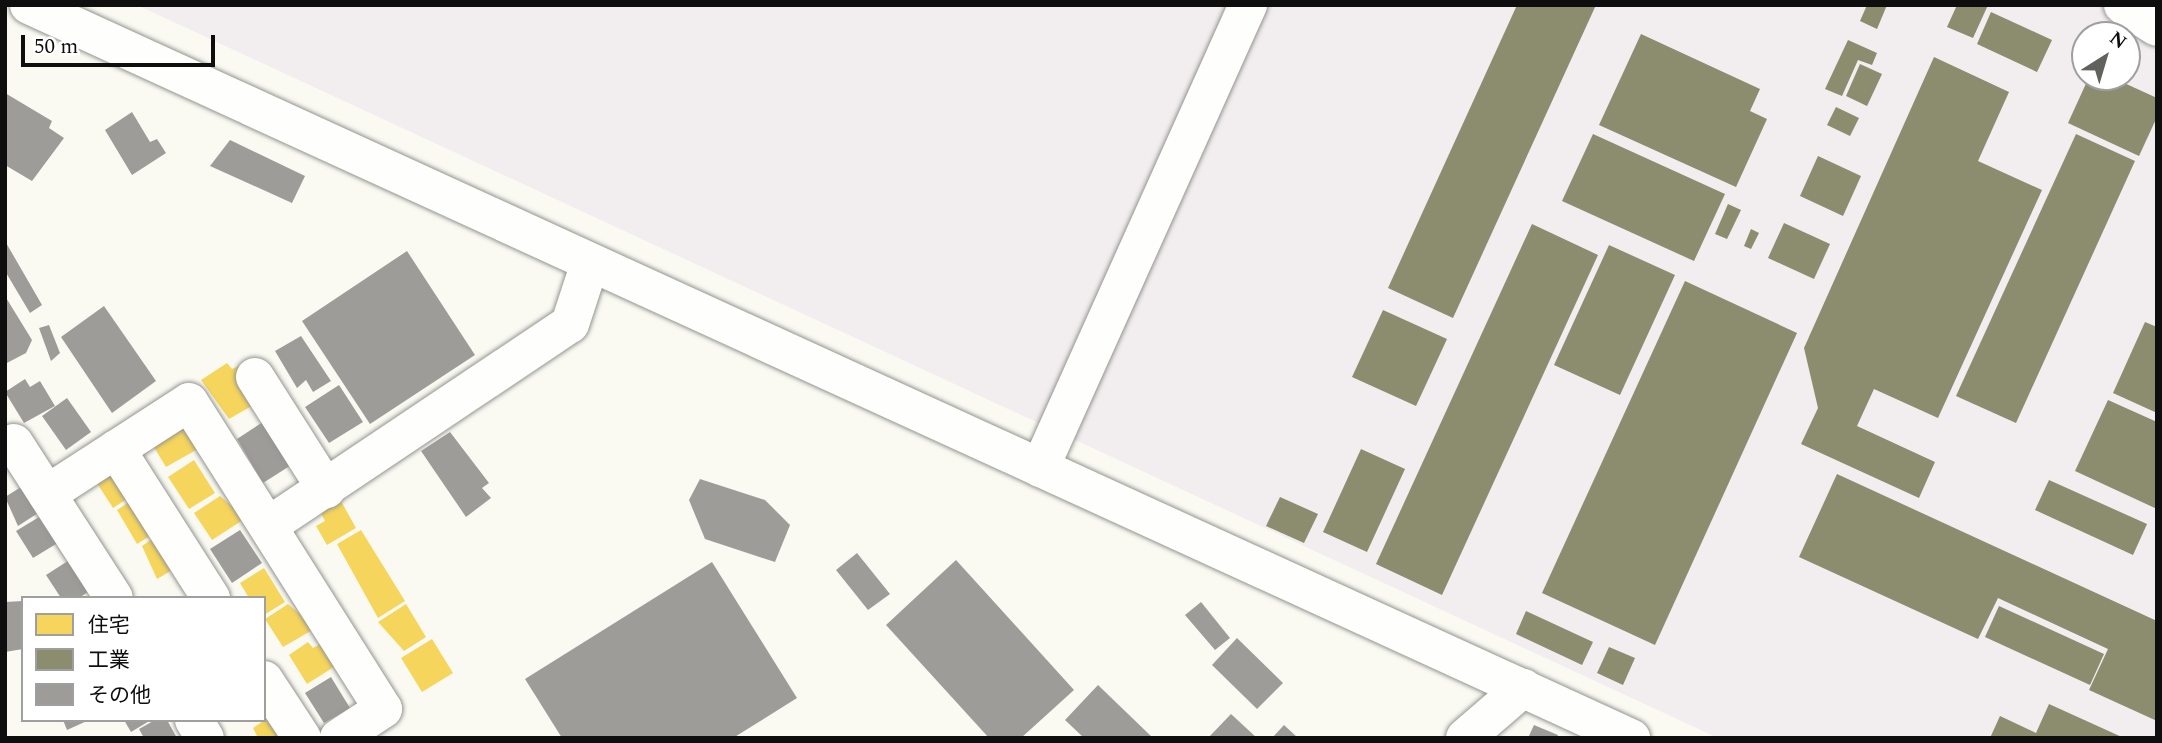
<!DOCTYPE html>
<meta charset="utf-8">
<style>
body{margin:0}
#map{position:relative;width:2162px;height:743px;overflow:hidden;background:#fafaf3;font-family:Spectral,"Noto Sans JP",serif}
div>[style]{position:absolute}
.industrial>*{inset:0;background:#f2edef}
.homes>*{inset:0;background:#f6d55c}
.industry>*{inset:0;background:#8c8c6e}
.building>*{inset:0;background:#9e9c98}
.roads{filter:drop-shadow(0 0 2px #949491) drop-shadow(0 0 2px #949491)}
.minor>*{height:38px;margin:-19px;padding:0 19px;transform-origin:19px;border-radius:19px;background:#fefefd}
span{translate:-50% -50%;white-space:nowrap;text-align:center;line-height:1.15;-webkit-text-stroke:7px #fff;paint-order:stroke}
.frame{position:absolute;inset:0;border:7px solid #0e0e0e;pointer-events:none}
.legend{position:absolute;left:21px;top:596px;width:245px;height:126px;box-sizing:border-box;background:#fff;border:2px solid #9f9f9f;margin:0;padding:9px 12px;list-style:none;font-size:21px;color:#0e0e0e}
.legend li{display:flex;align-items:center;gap:14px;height:35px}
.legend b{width:35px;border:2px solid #9f9f9f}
.north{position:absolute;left:2071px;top:21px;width:70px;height:70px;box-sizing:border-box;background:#fff;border:2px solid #9f9f9f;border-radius:50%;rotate:37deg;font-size:19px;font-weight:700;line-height:28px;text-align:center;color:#0e0e0e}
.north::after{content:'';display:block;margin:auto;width:24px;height:32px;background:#61615e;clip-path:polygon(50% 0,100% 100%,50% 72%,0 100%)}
.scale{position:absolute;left:21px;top:35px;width:194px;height:32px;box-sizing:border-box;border:4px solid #0e0e0e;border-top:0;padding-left:9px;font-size:21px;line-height:24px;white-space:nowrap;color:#0e0e0e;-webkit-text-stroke:5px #fff;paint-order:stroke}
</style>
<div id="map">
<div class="industrial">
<i style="clip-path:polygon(evenodd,137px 5px,2157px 5px,2157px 738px,1718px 738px,137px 5px,2085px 35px,2127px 35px,2127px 77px,2085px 77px,2085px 35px)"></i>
</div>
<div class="homes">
<i style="clip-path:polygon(227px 363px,232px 369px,241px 365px,264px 399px,229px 419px,201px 380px)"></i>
<i style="clip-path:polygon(180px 420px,198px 449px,166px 467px,149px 439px)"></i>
<i style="clip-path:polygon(116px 457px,139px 491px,113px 508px,91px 474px)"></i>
<i style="clip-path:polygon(194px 460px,215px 493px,189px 509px,168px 477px)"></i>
<i style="clip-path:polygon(141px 494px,163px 528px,137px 544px,117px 510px)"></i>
<i style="clip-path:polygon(337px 494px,356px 528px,327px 545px,316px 526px,325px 521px,317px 506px)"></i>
<i style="clip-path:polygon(220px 496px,246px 518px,212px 540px,194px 513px)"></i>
<i style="clip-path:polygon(361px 530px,405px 601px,378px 618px,337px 544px)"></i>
<i style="clip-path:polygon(161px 533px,181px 565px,157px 579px,142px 546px)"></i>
<i style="clip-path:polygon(264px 568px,285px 602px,264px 615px,264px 598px,249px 598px,240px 583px)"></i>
<i style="clip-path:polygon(288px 604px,316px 628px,283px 647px,265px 619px)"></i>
<i style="clip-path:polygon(406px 604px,426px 637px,404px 651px,378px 622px)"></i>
<i style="clip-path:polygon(432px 639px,453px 673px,422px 692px,401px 658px)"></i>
<i style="clip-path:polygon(308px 642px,313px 648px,322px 643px,337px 665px,307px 684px,289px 655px)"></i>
<i style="clip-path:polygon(278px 711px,296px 738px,258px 738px,253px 728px)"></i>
</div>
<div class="industry">
<i style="clip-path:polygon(1517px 5px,1596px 5px,1453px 318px,1388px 288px)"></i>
<i style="clip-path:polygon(1867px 5px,1887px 5px,1877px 29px,1860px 21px)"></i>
<i style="clip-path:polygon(1957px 5px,1988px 5px,1973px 38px,1947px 27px)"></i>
<i style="clip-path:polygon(1991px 12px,2052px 40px,2037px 72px,1977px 44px)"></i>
<i style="clip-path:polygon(1641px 34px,1760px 89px,1750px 111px,1767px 119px,1736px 187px,1599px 125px)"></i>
<i style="clip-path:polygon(1848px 40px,1877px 53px,1872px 65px,1858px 60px,1842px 96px,1825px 89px)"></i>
<i style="clip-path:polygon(1934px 57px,2009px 92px,1978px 161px,2042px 190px,1938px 418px,1874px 389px,1857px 426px,1935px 462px,1919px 498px,1801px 444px,1818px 408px,1804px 348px)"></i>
<i style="clip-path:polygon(1860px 64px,1882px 74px,1867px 106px,1846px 96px)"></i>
<i style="clip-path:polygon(2089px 77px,2111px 77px,2157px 98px,2157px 117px,2139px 156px,2068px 123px)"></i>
<i style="clip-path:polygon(1836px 107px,1859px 118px,1850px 136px,1827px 125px)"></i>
<i style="clip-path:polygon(1593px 134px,1725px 194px,1694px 261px,1562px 201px)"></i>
<i style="clip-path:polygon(2076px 134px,2135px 161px,2016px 423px,1956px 396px)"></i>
<i style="clip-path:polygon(1818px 156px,1861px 176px,1843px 216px,1800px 196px)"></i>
<i style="clip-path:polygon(1728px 204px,1741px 210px,1727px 239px,1715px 234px)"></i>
<i style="clip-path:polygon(1784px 223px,1830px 244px,1814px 279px,1768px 258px)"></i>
<i style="clip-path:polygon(1532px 224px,1598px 255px,1442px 595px,1376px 564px)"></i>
<i style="clip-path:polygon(1751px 229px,1759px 233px,1751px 249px,1744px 246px)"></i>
<i style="clip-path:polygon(1609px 245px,1675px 275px,1620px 395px,1554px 365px)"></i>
<i style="clip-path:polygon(1685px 281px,1797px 333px,1655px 645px,1542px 593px)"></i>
<i style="clip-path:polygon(1383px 310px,1447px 339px,1416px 406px,1352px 377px)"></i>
<i style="clip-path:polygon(2145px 322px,2157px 327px,2157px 413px,2113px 393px)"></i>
<i style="clip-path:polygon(2108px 400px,2157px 422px,2157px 509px,2075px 471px)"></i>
<i style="clip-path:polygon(1361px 449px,1405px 469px,1367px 552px,1323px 532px)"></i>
<i style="clip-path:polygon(1837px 474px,2157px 621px,2157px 721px,2089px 690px,2108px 649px,1998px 598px,1978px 639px,1799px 557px)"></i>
<i style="clip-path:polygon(2049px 480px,2147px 524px,2133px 555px,2035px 510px)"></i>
<i style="clip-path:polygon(1280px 497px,1318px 514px,1304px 543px,1266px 526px)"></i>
<i style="clip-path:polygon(1999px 606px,2104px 654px,2090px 685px,1985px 637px)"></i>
<i style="clip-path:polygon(1526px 611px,1593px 642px,1582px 665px,1516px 634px)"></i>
<i style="clip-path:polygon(1609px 647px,1635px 658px,1623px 685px,1597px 673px)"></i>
<i style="clip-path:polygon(2049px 704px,2124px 738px,1990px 738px,2000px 716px,2036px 733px)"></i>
</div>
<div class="building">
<i style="clip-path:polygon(5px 93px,52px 121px,49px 128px,64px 138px,32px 181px,5px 165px)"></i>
<i style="clip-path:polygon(132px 112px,150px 142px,157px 139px,166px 153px,132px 175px,105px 130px)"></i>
<i style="clip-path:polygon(230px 140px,305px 176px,292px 203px,210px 166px)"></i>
<i style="clip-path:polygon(5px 241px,42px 305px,30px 313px,5px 271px)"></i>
<i style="clip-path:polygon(407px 251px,475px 355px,370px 424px,302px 321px)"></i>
<i style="clip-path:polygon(5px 296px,32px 340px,26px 353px,5px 364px)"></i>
<i style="clip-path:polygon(104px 306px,156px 381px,112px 413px,61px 337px)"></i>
<i style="clip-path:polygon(49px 325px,60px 353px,51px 361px,39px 328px)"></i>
<i style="clip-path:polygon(301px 336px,331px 381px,313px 392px,306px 380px,297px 388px,275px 351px)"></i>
<i style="clip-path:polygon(25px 379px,30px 387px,40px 381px,55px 406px,24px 423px,5px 392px)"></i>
<i style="clip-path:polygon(339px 385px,363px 422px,329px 443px,305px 407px)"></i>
<i style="clip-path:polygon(67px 398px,91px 432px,66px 450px,42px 416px)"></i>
<i style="clip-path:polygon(266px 420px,296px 462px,263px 483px,237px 439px)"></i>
<i style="clip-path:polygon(450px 432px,489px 483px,482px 488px,491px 498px,466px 517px,421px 451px)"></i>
<i style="clip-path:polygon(700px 479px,765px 500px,790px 525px,775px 562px,705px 539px,689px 500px)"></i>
<i style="clip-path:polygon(29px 482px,46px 508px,18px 526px,5px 497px)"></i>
<i style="clip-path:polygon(44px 514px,61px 541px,33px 558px,16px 531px)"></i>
<i style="clip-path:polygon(240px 530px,262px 563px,232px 583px,210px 549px)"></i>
<i style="clip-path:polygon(857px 553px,890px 594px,868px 610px,836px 570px)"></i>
<i style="clip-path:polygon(74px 557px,94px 588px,79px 598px,61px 598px,46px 575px)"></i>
<i style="clip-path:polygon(956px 560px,1074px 690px,1021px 738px,989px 738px,886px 625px)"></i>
<i style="clip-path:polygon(712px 562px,797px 698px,733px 738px,562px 738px,525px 679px)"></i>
<i style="clip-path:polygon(23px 601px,23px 649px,5px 652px,5px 602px)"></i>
<i style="clip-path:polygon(1201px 602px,1230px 638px,1215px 650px,1185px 615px)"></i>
<i style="clip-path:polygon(1237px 638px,1283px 683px,1257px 709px,1212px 665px)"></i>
<i style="clip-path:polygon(331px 677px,350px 708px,324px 723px,305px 693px)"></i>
<i style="clip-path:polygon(1098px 685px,1153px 738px,1084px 738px,1065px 720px)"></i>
<i style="clip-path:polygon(1231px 714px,1257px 738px,1208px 738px)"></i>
<i style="clip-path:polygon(63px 720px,89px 720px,67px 730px)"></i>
<i style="clip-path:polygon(124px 720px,151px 720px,131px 732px)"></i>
<i style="clip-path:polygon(155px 720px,167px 720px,177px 738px,144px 738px,139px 729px)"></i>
<i style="clip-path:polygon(1284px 725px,1298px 738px,1272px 738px)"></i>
<i style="clip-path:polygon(1534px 725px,1558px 735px,1557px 738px,1528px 738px)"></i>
</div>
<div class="roads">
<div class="minor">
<i style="left:29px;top:5px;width:1762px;rotate:24.59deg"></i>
<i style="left:2123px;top:5px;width:40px;rotate:32.9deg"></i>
<i style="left:255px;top:377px;width:133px;rotate:57.6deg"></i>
<i style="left:14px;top:443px;width:184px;rotate:57.2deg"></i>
<i style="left:116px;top:449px;width:177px;rotate:57.5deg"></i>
<i style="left:1040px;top:468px;width:508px;rotate:-65.81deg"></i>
<i style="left:47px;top:494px;width:169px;rotate:-32.9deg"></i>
<i style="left:189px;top:402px;width:363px;rotate:57.7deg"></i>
<i style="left:383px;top:709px;width:53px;rotate:146.6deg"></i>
<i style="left:268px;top:526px;width:363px;rotate:-33.8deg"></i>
<i style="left:570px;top:324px;width:61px;rotate:-71.9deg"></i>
<i style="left:264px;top:680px;width:69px;rotate:56.8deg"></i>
<i style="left:194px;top:720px;width:21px;rotate:59deg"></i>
<i style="left:1465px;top:738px;width:77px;rotate:-40.8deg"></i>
</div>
</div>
<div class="frame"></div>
<ul class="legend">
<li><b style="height:19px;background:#f6d55c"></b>住宅</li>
<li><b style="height:19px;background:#8c8c6e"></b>工業</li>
<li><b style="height:19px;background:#9e9c98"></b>その他</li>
</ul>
<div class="north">N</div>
<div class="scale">50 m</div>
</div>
